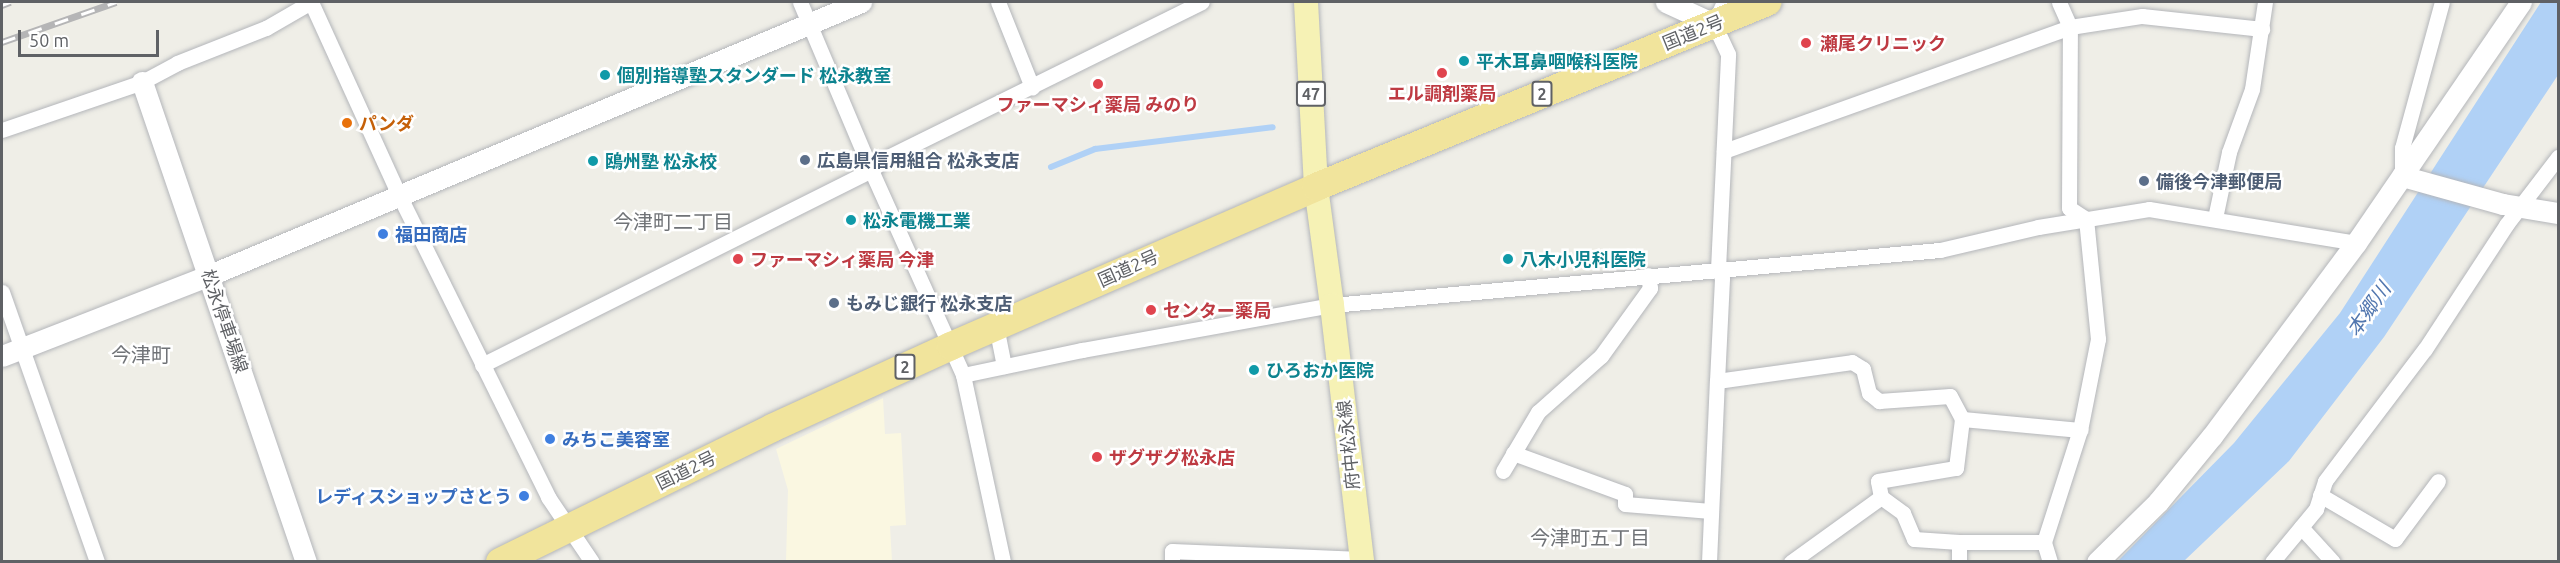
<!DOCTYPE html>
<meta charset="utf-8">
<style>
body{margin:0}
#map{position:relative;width:2560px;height:563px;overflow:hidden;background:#efeee7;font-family:Ubuntu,"Noto Sans JP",sans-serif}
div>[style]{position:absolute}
.commercial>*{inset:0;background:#faf7e1}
.water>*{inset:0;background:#b0d1f6}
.stream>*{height:6px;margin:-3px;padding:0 3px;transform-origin:3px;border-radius:3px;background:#b0d1f6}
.roads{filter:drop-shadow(0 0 2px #b4b6ba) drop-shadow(0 0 2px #b4b6ba)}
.street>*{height:15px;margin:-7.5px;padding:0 7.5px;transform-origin:7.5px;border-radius:7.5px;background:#fff}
.secondary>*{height:21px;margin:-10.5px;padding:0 10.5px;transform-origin:10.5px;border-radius:10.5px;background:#fff}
.primary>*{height:24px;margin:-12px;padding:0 12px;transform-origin:12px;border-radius:12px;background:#f6f2b5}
.highway>*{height:28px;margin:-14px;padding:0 14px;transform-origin:14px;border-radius:14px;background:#f1e49c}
.rail>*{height:7px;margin-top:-3.5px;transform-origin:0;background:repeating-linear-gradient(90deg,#fff 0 14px,#b5b5b6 0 28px);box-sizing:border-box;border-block:2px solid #b5b5b6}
.dots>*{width:16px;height:16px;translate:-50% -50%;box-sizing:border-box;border:3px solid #fff;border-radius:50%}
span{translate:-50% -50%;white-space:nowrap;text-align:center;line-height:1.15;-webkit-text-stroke:5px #fff;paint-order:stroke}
.shield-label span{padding:2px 4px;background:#fff;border:2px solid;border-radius:4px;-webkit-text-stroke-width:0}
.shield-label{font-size:16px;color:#5f6165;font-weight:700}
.street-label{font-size:18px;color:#5f6165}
.health-label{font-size:18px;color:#be3a42;font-weight:700}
.left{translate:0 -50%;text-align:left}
.culture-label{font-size:18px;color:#0d838f;font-weight:700}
.food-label{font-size:18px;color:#c56008;font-weight:700}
.service-label{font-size:18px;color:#4e5e75;font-weight:700}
.shop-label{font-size:18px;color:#366cbe;font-weight:700}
.right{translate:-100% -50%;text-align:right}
.neighbourhood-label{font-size:20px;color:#707377}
.water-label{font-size:20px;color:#5277af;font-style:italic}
.frame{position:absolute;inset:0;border:3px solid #5f6165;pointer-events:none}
.scale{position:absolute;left:18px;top:30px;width:141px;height:27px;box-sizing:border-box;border:3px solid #5f6165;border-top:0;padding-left:8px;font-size:18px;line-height:21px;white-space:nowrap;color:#5f6165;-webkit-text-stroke:4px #fff;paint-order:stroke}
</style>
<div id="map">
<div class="commercial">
<i style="clip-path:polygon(883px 398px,885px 434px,901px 433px,906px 525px,890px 526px,892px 561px,786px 561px,788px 490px,776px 449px)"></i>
</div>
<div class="water">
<i style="clip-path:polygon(2541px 2px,2558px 2px,2558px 75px,2384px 337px,2289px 461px,2184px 561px,2117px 562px,2234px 443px,2340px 313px)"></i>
</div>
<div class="stream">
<i style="left:1051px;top:167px;width:48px;rotate:-22.2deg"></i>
<i style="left:1095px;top:149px;width:179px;rotate:-7deg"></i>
</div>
<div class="roads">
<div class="street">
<i style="left:311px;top:2px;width:212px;rotate:65.5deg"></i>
<i style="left:399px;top:195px;width:337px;rotate:63.7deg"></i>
<i style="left:548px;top:497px;width:78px;rotate:55.9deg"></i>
<i style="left:800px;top:2px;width:182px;rotate:67.1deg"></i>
<i style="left:871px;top:170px;width:225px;rotate:65.8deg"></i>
<i style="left:963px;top:375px;width:191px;rotate:77.9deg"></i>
<i style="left:998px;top:2px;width:92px;rotate:68.2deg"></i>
<i style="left:2px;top:130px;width:148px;rotate:-18.9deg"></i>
<i style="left:142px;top:82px;width:40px;rotate:-28deg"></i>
<i style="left:177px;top:63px;width:96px;rotate:-21.5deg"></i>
<i style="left:266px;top:28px;width:52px;rotate:-30deg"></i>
<i style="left:1724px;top:151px;width:368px;rotate:-19.7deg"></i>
<i style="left:2070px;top:27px;width:73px;rotate:-8.7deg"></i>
<i style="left:2142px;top:16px;width:121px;rotate:6.2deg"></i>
<i style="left:2402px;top:176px;width:28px;rotate:-90deg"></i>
<i style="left:2402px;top:148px;width:151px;rotate:-74.7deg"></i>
<i style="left:2215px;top:218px;width:67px;rotate:-78deg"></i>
<i style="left:2229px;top:152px;width:67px;rotate:-69.9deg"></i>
<i style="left:2252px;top:89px;width:88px;rotate:-81.5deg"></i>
<i style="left:2px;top:292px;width:286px;rotate:70.6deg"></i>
<i style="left:996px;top:326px;width:41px;rotate:78.7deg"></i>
<i style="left:482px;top:365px;width:435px;rotate:-26.6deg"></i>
<i style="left:871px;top:170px;width:21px;rotate:-37deg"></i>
<i style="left:888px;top:157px;width:350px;rotate:-26.3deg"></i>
<i style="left:963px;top:375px;width:122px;rotate:-11.9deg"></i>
<i style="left:1082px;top:350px;width:254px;rotate:-10.2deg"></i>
<i style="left:1332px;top:305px;width:610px;rotate:-5.17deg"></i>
<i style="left:1940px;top:250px;width:101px;rotate:-13.2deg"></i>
<i style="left:2038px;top:227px;width:112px;rotate:-9.2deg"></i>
<i style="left:2149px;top:209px;width:210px;rotate:9.3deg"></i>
<i style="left:1717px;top:381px;width:103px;rotate:-87.2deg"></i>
<i style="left:1722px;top:278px;width:10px;rotate:-114deg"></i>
<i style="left:1718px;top:269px;width:215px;rotate:-87.3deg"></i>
<i style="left:1728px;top:54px;width:33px;rotate:-115deg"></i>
<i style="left:1714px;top:24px;width:24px;rotate:-66deg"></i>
<i style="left:1513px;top:453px;width:119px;rotate:20.1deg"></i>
<i style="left:1625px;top:494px;width:10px;rotate:90deg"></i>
<i style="left:1625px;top:504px;width:86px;rotate:4.7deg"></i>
<i style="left:1503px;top:471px;width:69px;rotate:-59.3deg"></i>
<i style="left:1538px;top:412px;width:84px;rotate:-41.6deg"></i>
<i style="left:1601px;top:356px;width:84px;rotate:-54.2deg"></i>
<i style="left:1650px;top:288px;width:13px;rotate:-99deg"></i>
<i style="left:2320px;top:495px;width:87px;rotate:30.4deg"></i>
<i style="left:2395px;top:539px;width:72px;rotate:-53.4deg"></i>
<i style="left:2301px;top:527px;width:47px;rotate:47.6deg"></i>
<i style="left:1959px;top:542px;width:45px;rotate:-176.2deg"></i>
<i style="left:1914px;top:539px;width:28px;rotate:-113deg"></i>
<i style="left:1903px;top:513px;width:27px;rotate:-144deg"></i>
<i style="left:1881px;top:497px;width:16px;rotate:-101deg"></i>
<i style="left:1878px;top:481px;width:79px;rotate:-9.5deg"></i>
<i style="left:1956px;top:468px;width:49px;rotate:-83deg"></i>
<i style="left:1962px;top:419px;width:119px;rotate:5.3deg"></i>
<i style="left:1172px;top:562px;width:11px;rotate:-90deg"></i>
<i style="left:1172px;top:551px;width:189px;rotate:2.4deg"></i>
<i style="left:1709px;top:562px;width:181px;rotate:-87.5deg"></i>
<i style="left:1717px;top:381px;width:136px;rotate:-8deg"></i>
<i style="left:1852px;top:362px;width:13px;rotate:32deg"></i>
<i style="left:1863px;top:369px;width:25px;rotate:76deg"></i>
<i style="left:1869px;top:393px;width:13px;rotate:39deg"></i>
<i style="left:1879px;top:401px;width:71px;rotate:-4deg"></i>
<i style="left:1950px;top:396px;width:26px;rotate:62deg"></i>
<i style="left:1791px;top:562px;width:111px;rotate:-35.8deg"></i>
<i style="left:1959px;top:562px;width:20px;rotate:-90deg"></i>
<i style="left:1959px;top:542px;width:85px"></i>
<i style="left:2050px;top:562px;width:21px;rotate:-107deg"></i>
<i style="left:2044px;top:542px;width:118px;rotate:-72.2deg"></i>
<i style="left:2080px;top:430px;width:93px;rotate:-78.8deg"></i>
<i style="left:2098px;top:339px;width:121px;rotate:-95.7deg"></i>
<i style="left:2086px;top:219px;width:20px;rotate:-147deg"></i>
<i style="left:2069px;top:208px;width:181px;rotate:-89.7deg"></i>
<i style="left:2070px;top:27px;width:27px;rotate:-114deg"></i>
<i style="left:2272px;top:562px;width:69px;rotate:-50.3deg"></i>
<i style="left:2316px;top:509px;width:29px;rotate:-72deg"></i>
<i style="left:2325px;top:481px;width:166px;rotate:-52.9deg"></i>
<i style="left:2425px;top:349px;width:148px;rotate:-56.8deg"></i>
<i style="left:2506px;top:225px;width:86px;rotate:-52.6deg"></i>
</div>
<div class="secondary">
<i style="left:1666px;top:2px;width:53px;rotate:24.6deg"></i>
<i style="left:142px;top:82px;width:507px;rotate:71.14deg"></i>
<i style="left:2402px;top:176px;width:105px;rotate:15.5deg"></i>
<i style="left:2503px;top:204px;width:56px;rotate:9.3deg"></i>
<i style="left:2px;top:356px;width:223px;rotate:-21.3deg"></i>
<i style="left:210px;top:275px;width:706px;rotate:-22.75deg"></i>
<i style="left:2097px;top:562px;width:86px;rotate:-44.5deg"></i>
<i style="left:2158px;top:502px;width:85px;rotate:-50.7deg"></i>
<i style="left:2212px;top:436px;width:241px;rotate:-53.3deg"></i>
<i style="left:2356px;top:243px;width:292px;rotate:-55.6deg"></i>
</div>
<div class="primary">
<i style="left:1306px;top:2px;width:185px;rotate:86.9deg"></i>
<i style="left:1316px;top:187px;width:119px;rotate:82.3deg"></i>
<i style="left:1332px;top:305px;width:259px;rotate:83.3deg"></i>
</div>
<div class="highway">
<i style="left:500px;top:562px;width:303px;rotate:-26.2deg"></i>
<i style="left:772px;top:428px;width:197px;rotate:-24.6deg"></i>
<i style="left:951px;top:346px;width:398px;rotate:-23.5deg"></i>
<i style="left:1316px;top:187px;width:488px;rotate:-22.3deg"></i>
</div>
</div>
<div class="rail">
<i style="left:2px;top:5px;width:9px;rotate:-21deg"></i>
<i style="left:2px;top:42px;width:121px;rotate:-19.3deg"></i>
</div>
<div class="dots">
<i style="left:1806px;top:43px;background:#e0444e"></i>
<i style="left:1464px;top:61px;background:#0f9aa8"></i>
<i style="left:1442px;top:73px;background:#e0444e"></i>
<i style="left:605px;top:75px;background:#0f9aa8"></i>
<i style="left:1098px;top:84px;background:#e0444e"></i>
<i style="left:347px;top:123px;background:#e8710a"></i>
<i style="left:805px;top:160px;background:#5c6f8a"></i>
<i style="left:593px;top:161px;background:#0f9aa8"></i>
<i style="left:2144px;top:181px;background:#5c6f8a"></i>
<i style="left:851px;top:220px;background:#0f9aa8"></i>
<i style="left:383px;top:234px;background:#3f7fe0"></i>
<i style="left:738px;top:259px;background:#e0444e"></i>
<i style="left:1508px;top:259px;background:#0f9aa8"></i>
<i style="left:834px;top:303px;background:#5c6f8a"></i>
<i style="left:1151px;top:310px;background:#e0444e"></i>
<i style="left:1254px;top:370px;background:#0f9aa8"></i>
<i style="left:550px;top:439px;background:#3f7fe0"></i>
<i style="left:1097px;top:457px;background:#e0444e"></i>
<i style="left:524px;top:496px;background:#3f7fe0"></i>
</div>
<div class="shield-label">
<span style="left:1311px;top:94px">47</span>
<span style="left:1542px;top:94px">2</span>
<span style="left:905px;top:367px">2</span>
</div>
<div class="street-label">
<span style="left:1693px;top:32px;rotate:-22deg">国道2号</span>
<span style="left:1128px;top:268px;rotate:-24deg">国道2号</span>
<span style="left:225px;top:321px;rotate:71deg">松永停車場線</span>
<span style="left:1348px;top:445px;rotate:-96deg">府中松永線</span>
<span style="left:686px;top:470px;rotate:-26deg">国道2号</span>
</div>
<div class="health-label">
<span class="left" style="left:1820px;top:43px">瀬尾クリニック</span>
<span style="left:1442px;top:93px">エル調剤薬局</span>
<span style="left:1098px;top:104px">ファーマシィ薬局 みのり</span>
<span class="left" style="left:750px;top:259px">ファーマシィ薬局 今津</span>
<span class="left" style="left:1163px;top:310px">センター薬局</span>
<span class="left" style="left:1109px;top:457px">ザグザグ松永店</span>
</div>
<div class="culture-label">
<span class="left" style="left:1476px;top:61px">平木耳鼻咽喉科医院</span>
<span class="left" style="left:617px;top:75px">個別指導塾スタンダード 松永教室</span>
<span class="left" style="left:605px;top:161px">鴎州塾 松永校</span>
<span class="left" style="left:863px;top:220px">松永電機工業</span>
<span class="left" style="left:1520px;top:259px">八木小児科医院</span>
<span class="left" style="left:1266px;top:370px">ひろおか医院</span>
</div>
<div class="food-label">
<span class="left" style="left:359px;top:123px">パンダ</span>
</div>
<div class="service-label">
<span class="left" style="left:817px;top:160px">広島県信用組合 松永支店</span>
<span class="left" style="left:2156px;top:181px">備後今津郵便局</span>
<span class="left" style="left:846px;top:303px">もみじ銀行 松永支店</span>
</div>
<div class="shop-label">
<span class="left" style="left:395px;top:234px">福田商店</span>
<span class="left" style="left:562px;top:439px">みちこ美容室</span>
<span class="right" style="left:512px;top:496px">レディスショップさとう</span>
</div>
<div class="neighbourhood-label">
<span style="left:673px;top:221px">今津町二丁目</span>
<span style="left:141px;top:354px">今津町</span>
<span style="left:1590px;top:537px">今津町五丁目</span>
</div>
<div class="water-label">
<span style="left:2368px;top:309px;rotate:-55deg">本郷川</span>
</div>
<div class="frame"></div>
<div class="scale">50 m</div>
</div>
